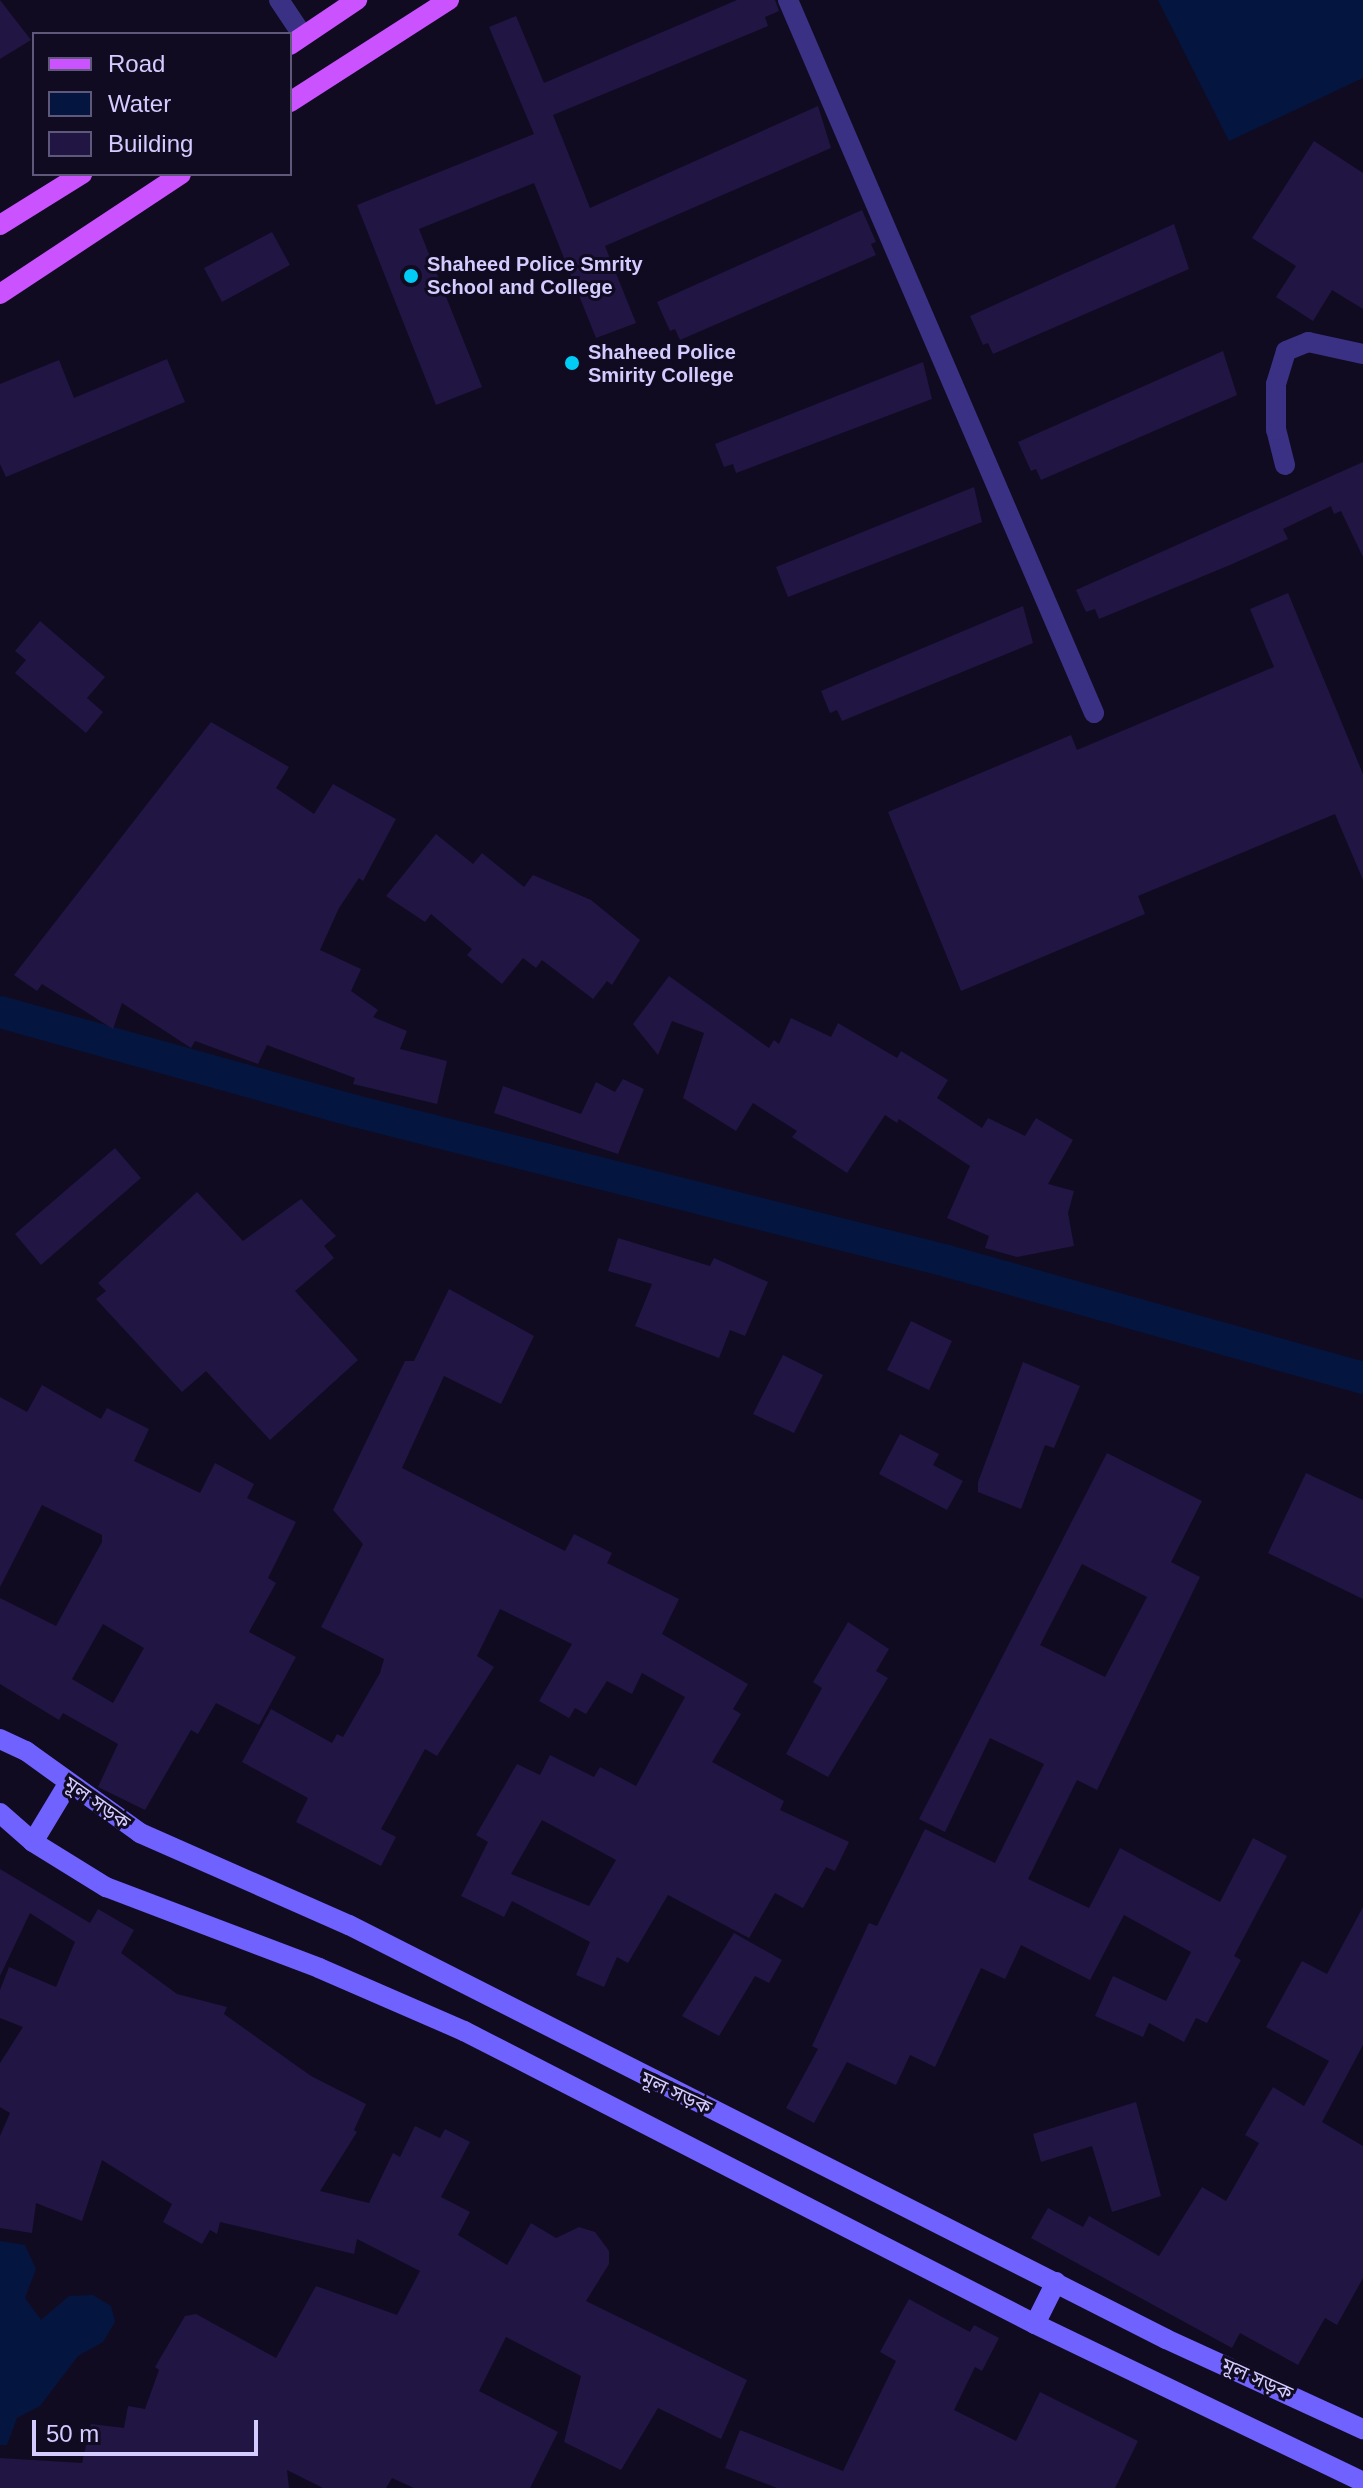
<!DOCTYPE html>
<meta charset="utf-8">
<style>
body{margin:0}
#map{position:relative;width:1363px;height:2488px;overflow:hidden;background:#100b21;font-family:Helvetica,"Noto Sans Bengali",sans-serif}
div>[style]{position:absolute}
.water>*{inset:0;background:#041640}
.canal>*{height:32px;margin:-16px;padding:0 16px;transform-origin:16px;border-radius:16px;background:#041640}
.building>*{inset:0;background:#211544}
.street>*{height:20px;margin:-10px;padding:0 10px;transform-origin:10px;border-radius:10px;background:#3a3185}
.secondary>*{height:20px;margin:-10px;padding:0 10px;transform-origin:10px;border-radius:10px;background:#7062ff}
.primary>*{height:20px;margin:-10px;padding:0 10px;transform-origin:10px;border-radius:10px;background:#ca52ff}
.dots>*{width:22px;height:22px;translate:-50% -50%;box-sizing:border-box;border:4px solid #100b21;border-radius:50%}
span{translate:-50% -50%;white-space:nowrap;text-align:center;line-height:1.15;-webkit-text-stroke:6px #100b21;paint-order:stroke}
.poi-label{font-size:20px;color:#d4cbff;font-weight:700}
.left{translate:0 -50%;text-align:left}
.street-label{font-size:20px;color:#d4cbff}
.legend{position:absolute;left:32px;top:32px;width:260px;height:144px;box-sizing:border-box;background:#100b21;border:2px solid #5e587a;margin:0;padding:10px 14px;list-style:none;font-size:24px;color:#d4cbff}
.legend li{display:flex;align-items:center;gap:16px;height:40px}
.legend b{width:40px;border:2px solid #5e587a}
.scale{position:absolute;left:32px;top:2420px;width:226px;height:36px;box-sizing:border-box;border:4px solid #d4cbff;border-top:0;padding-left:10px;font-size:24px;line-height:28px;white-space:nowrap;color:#d4cbff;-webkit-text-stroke:6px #100b21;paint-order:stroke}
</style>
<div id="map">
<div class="water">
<i style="clip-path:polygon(1158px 0,1363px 0,1363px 78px,1229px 141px)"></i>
<i style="clip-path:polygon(0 2241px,25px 2245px,36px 2269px,25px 2298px,41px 2320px,69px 2296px,93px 2295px,111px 2306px,115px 2322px,103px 2342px,78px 2356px,40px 2406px,17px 2418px,7px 2445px,0 2445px)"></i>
</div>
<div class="canal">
<i style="left:0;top:1012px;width:369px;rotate:15.6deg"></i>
<i style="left:355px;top:1111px;width:611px;rotate:14.22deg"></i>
<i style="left:947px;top:1261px;width:432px;rotate:15.7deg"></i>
</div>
<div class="building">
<i style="clip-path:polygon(0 0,31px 40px,0 59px)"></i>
<i style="clip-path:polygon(737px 0,775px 0,779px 11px,765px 17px,768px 26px,553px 115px,590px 208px,818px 106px,831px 148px,605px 246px,636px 323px,596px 338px,534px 183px,419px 229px,482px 387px,436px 405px,357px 205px,534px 134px,489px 27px,516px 16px,544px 83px)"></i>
<i style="clip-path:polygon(1314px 141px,1363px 173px,1363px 309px,1332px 290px,1313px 321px,1276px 297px,1296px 266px,1252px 238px)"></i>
<i style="clip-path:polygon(862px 210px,876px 242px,871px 244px,876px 255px,680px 340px,675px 329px,670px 331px,657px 302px)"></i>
<i style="clip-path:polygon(1174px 224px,1189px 269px,993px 354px,988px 343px,983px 345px,970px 316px)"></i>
<i style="clip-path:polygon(272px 232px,290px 265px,222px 302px,204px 268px)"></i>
<i style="clip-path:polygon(1223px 351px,1237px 395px,1041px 480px,1036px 469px,1031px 471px,1018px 442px)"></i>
<i style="clip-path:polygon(167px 359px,185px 402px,6px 477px,0 464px,0 384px,59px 360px,74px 398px)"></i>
<i style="clip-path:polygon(923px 362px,932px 399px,736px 473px,733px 464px,724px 467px,715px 444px)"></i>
<i style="clip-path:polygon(1363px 462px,1363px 557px,1341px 511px,1334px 514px,1331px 506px,1283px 529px,1288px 539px,1230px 565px,1099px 619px,1095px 609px,1086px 612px,1076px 590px)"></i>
<i style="clip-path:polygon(974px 487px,982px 522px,788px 597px,776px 567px)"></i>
<i style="clip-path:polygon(1288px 593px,1363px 774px,1363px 880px,1335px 814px,1138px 896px,1145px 914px,961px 991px,888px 812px,1071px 735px,1077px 750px,1274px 667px,1250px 609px)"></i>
<i style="clip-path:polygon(1023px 606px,1033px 643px,842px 721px,837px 710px,830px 713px,821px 691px)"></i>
<i style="clip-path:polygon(40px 621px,105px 677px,87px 698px,103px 712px,86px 733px,15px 673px,26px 660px,15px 651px)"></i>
<i style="clip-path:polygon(211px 722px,289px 767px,276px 788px,314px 814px,333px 784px,396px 819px,363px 881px,359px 878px,339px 908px,320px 950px,361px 969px,351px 991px,378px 1010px,373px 1017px,407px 1031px,400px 1049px,447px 1061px,437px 1104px,353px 1084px,355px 1078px,267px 1045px,258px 1064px,195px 1041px,191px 1048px,122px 1003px,113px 1029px,42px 984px,37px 991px,14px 975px)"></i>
<i style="clip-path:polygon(436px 834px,473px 864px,482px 853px,524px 887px,533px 875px,591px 900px,640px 940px,612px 985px,607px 981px,593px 999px,542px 960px,536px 968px,523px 958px,502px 984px,467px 955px,472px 949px,431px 914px,425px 922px,386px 896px)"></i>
<i style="clip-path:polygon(669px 976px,769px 1048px,774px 1040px,779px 1044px,791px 1018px,831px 1037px,838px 1023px,897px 1058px,901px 1051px,948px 1080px,937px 1098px,982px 1128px,988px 1118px,1025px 1136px,1036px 1118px,1073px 1140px,1048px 1184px,1074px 1191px,1068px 1213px,1074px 1246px,1017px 1257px,985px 1248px,989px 1236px,947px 1218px,970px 1166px,899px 1119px,897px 1123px,885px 1115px,847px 1173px,792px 1137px,797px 1131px,753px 1103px,736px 1131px,683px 1098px,704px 1033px,672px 1021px,658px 1055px,633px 1024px)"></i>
<i style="clip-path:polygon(623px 1079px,644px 1089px,618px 1154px,494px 1113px,503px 1086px,581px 1114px,596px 1082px,615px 1092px)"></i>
<i style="clip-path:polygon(115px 1148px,141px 1178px,41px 1265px,15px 1234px)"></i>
<i style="clip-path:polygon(197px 1192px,243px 1241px,301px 1199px,336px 1236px,324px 1246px,334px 1258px,295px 1291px,358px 1360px,270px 1440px,206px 1371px,182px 1392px,96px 1299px,106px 1291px,98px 1283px)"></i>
<i style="clip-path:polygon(618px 1238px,710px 1266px,714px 1258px,768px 1282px,745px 1336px,730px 1330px,719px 1358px,635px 1326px,652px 1284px,608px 1271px)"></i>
<i style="clip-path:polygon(evenodd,449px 1289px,534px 1336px,501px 1404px,444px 1376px,402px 1468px,565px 1551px,574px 1534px,612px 1553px,607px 1563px,679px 1599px,662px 1634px,748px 1684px,733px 1709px,741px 1714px,712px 1762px,784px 1801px,780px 1810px,849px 1842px,835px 1871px,826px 1867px,803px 1908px,775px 1893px,749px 1938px,668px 1895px,628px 1963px,617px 1957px,604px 1987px,576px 1975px,590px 1942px,512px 1901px,504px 1917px,461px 1896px,488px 1842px,476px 1835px,517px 1764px,540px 1775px,550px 1755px,594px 1777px,600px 1767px,636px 1786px,685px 1697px,642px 1673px,632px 1694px,607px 1681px,586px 1714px,575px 1708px,569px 1718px,539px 1701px,572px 1644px,500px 1609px,477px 1656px,494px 1667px,437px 1756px,425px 1749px,381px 1829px,396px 1837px,381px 1866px,296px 1822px,308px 1798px,242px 1762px,271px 1709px,332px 1743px,337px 1734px,343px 1737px,380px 1673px,384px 1659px,321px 1627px,363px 1544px,333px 1510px,405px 1361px,414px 1361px,449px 1289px,542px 1820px,616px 1860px,589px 1906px,511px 1874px,542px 1820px)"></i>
<i style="clip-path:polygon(911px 1321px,952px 1341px,929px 1390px,887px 1370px)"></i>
<i style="clip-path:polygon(783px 1355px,823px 1375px,794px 1433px,753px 1414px)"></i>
<i style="clip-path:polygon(1023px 1362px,1080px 1386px,1054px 1448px,1045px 1445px,1021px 1509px,978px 1492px,978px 1482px)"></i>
<i style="clip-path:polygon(evenodd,42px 1385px,101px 1419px,107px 1408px,149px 1429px,134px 1461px,200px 1493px,215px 1463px,254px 1484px,247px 1498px,296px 1522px,268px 1578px,276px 1583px,249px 1632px,296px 1657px,259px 1725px,216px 1703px,198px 1734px,191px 1730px,145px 1810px,98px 1787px,118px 1744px,63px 1713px,59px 1720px,0 1684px,0 1598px,56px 1626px,102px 1542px,102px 1535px,42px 1505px,0 1587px,0 1397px,27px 1412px,42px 1385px,103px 1624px,144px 1648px,113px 1703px,72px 1679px,103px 1624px)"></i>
<i style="clip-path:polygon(900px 1434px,939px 1454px,933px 1465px,963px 1481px,947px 1510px,879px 1474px)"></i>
<i style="clip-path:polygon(evenodd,1107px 1453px,1202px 1501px,1171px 1562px,1200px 1577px,1097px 1790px,1077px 1780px,1028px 1879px,1089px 1908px,1120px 1848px,1220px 1902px,1253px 1838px,1287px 1856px,1234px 1956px,1241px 1960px,1207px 2023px,1196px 2018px,1184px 2042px,1149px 2023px,1143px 2037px,1095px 2016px,1113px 1976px,1166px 2001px,1191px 1952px,1124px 1915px,1090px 1980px,1021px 1945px,1005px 1979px,981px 1968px,935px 2067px,910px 2055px,896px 2085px,847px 2062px,814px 2123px,786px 2108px,818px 2049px,812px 2046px,869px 1923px,877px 1926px,925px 1829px,995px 1863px,1044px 1764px,990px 1738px,945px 1832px,919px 1819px,1107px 1453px,1082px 1564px,1147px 1597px,1105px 1677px,1040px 1645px,1082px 1564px)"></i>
<i style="clip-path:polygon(1306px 1473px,1363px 1500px,1363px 1599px,1268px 1553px)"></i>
<i style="clip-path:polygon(848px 1622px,889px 1649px,876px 1671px,888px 1678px,828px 1777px,786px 1754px,822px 1688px,813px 1682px)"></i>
<i style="clip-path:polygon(0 1869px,90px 1923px,98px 1909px,134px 1930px,121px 1953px,177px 1994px,227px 2007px,224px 2014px,311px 2076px,366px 2104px,354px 2130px,357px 2132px,320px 2191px,369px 2203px,393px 2153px,400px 2157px,415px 2126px,440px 2138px,445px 2129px,470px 2142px,441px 2197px,470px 2212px,458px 2235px,507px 2265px,531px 2223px,556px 2238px,579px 2227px,595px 2232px,609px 2251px,609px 2264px,586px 2301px,747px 2380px,721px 2439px,658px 2408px,621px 2470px,564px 2442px,581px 2376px,506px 2337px,479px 2391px,558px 2432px,530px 2488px,414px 2488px,392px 2478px,386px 2488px,323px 2488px,287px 2470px,289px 2488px,0 2488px,0 2458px,82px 2463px,91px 2424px,124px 2428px,128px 2406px,145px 2409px,159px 2370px,155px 2367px,185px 2316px,196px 2314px,276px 2358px,316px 2286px,397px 2315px,420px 2271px,357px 2239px,354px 2254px,220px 2222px,217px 2234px,210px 2230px,202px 2244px,163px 2222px,172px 2204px,102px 2160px,82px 2221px,36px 2203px,32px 2233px,0 2228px,0 2136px,10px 2113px,0 2107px,0 2063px,23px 2027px,0 2018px,0 1990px,9px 1967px,56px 1987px,75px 1942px,30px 1913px,0 1976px)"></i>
<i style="clip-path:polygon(1363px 1907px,1363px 2045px,1322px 2122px,1363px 2146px,1363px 2278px,1337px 2325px,1325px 2318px,1298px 2365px,1240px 2333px,1232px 2348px,1031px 2238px,1048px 2208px,1083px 2227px,1089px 2216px,1159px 2256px,1202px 2187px,1226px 2201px,1259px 2143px,1245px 2135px,1273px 2087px,1304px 2106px,1329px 2061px,1266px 2027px,1302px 1961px,1327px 1974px)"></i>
<i style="clip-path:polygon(734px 1933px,782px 1960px,769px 1983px,755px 1976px,719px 2036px,682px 2016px)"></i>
<i style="clip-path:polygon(1136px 2102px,1161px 2196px,1112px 2212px,1092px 2146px,1041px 2162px,1033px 2134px)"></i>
<i style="clip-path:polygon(909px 2299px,970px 2332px,974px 2325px,999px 2338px,982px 2371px,975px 2367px,954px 2410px,1016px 2441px,1040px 2392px,1138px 2441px,1115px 2488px,777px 2488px,725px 2468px,740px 2430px,843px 2471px,896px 2361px,880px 2352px)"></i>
</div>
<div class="street">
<i style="left:279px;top:0;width:43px;rotate:56.3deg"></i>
<i style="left:788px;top:0;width:776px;rotate:66.77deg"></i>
<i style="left:1285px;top:465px;width:36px;rotate:-104deg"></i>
<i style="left:1276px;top:430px;width:46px;rotate:-90deg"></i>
<i style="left:1276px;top:384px;width:34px;rotate:-73deg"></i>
<i style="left:1286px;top:351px;width:24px;rotate:-22deg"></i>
<i style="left:1308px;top:342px;width:56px;rotate:12.3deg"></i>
</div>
<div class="secondary">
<i style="left:0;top:1739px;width:29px;rotate:25deg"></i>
<i style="left:26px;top:1751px;width:140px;rotate:35.7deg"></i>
<i style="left:140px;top:1833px;width:228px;rotate:23.8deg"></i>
<i style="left:349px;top:1925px;width:916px;rotate:26.87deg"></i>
<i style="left:1166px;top:2339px;width:217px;rotate:24.6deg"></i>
<i style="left:0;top:1813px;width:44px;rotate:41.3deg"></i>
<i style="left:33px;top:1842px;width:86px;rotate:31.7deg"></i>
<i style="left:106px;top:1887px;width:228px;rotate:20.8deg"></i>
<i style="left:319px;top:1968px;width:158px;rotate:23.5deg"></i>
<i style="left:464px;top:2031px;width:642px;rotate:27.16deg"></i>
<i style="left:1035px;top:2324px;width:364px;rotate:25.7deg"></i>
<i style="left:33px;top:1842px;width:68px;rotate:-58.9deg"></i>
<i style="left:1035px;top:2324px;width:47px;rotate:-63.4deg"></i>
</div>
<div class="primary">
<i style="left:290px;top:45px;width:81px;rotate:-33.9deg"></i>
<i style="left:290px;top:102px;width:189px;rotate:-32.7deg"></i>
<i style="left:0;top:225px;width:97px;rotate:-31.9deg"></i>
<i style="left:0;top:294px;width:217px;rotate:-33.5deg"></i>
</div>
<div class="dots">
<i style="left:411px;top:276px;background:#00ccf6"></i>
<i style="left:572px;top:363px;background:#00ccf6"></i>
</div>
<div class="poi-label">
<span class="left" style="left:427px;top:276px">Shaheed Police Smrity<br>School and College</span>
<span class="left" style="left:588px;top:364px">Shaheed Police<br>Smirity College</span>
</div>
<div class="street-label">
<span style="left:97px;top:1803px;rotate:35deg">মূল সড়ক</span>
<span style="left:676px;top:2093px;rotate:25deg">মূল সড়ক</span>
<span style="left:1257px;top:2379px;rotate:24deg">মূল সড়ক</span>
</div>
<ul class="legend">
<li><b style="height:10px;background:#ca52ff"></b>Road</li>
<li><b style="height:22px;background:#041640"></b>Water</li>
<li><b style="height:22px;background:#211544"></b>Building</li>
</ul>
<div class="scale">50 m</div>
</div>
